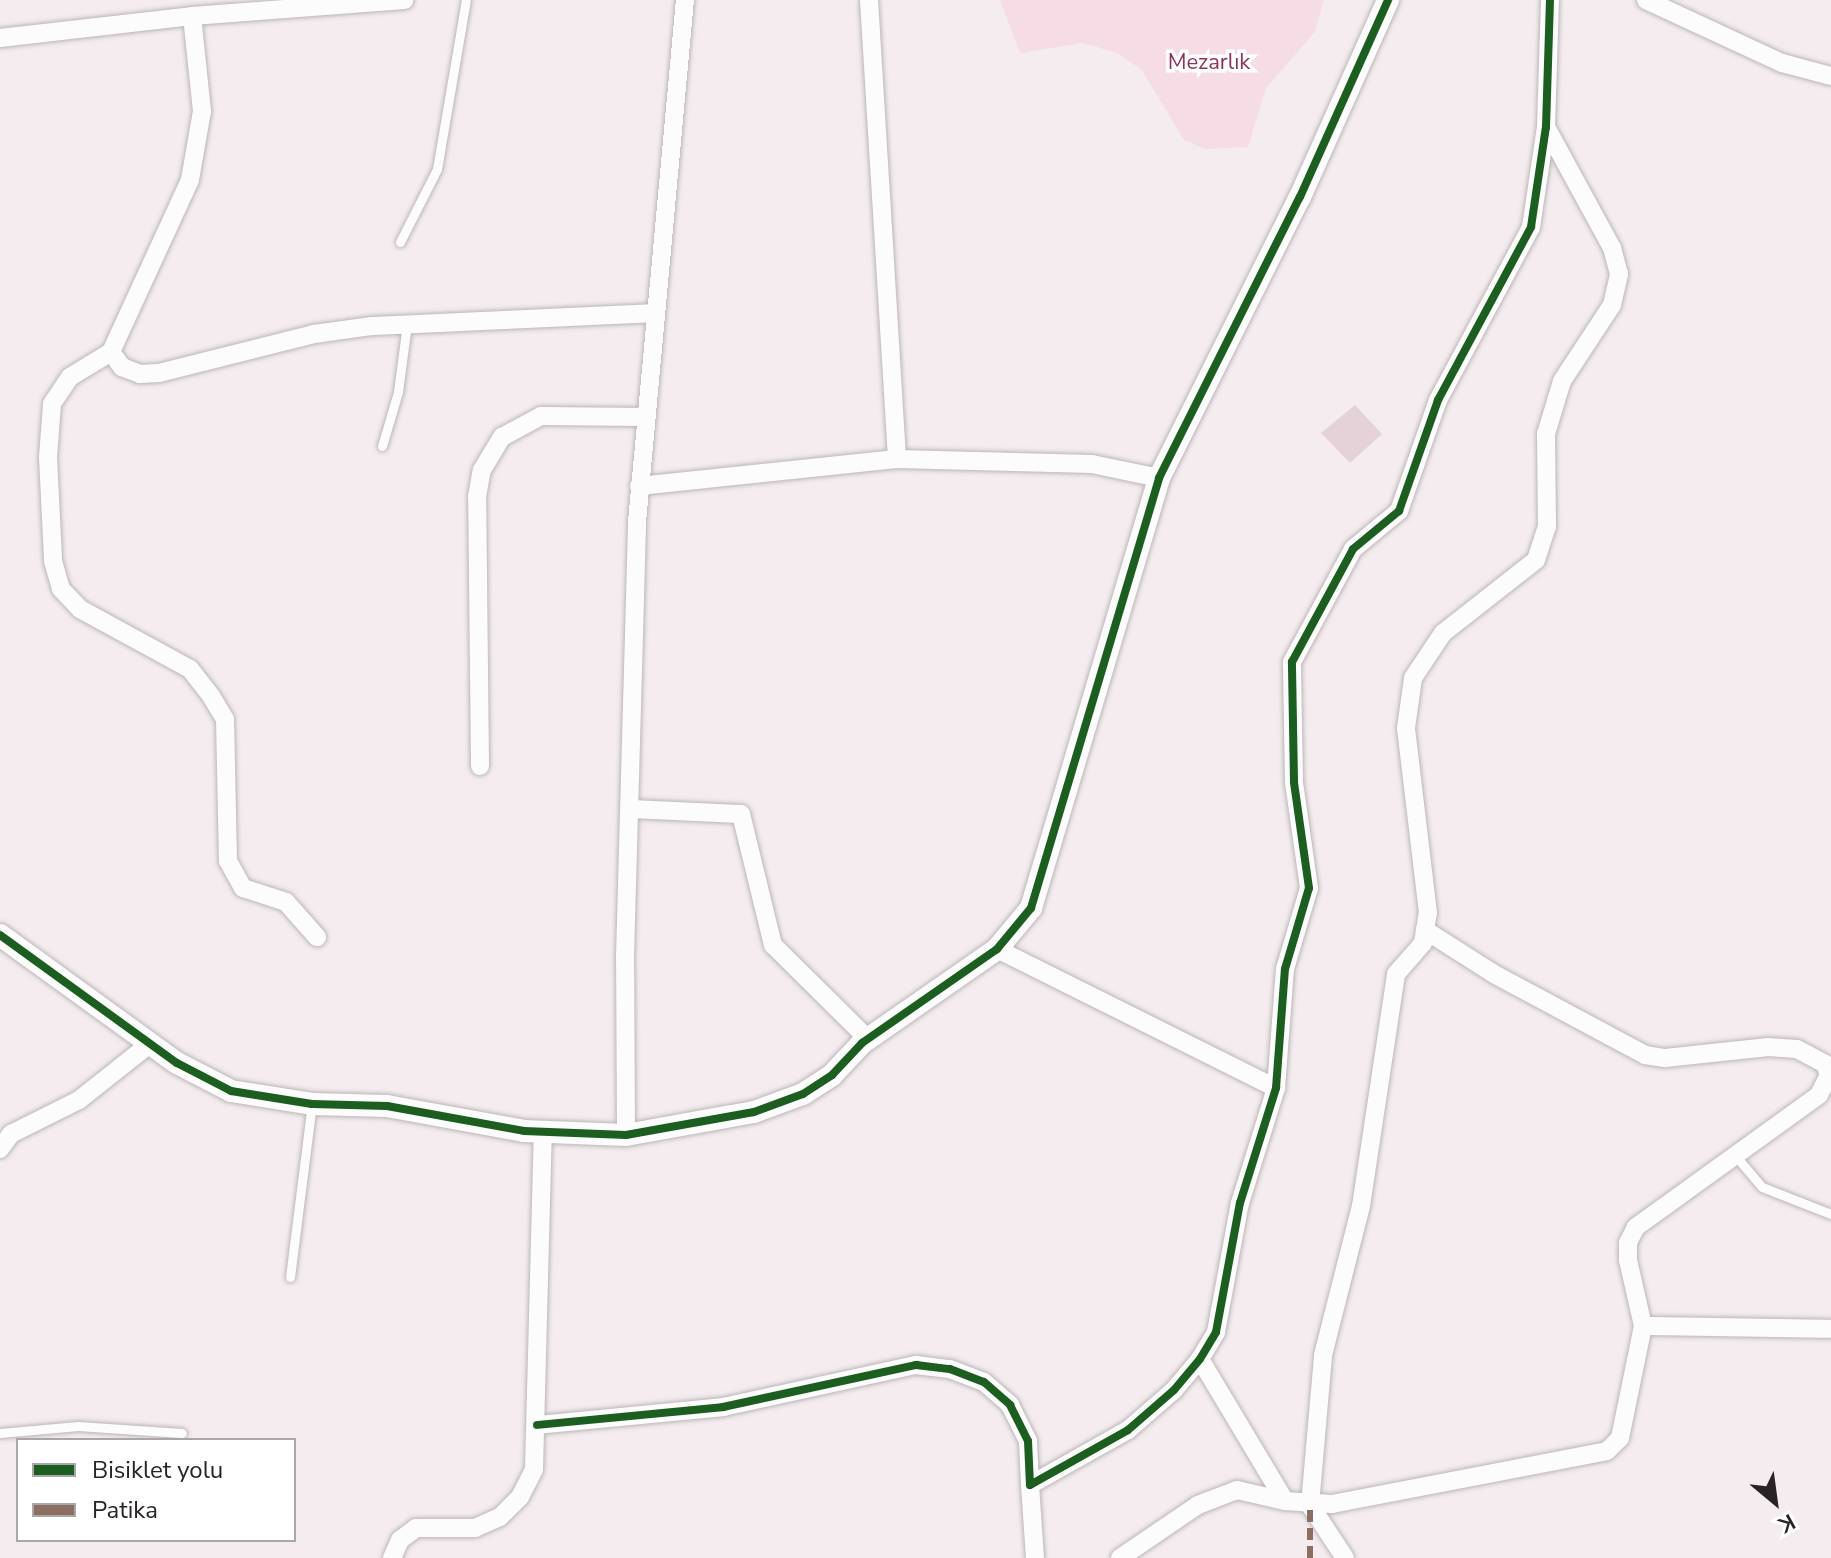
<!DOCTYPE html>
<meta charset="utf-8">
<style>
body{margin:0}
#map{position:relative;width:1831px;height:1558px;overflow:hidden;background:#f4ecee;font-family:"Nunito Sans",sans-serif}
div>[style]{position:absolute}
.green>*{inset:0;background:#f6dde5}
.building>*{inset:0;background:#e4d2d8}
.roads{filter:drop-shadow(0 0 2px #bcb6b8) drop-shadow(0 0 2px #bcb6b8)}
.service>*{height:9px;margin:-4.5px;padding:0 4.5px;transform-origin:4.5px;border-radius:4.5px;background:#fdfcfc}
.minor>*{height:18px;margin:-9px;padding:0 9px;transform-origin:9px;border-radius:9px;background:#fdfcfc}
.tertiary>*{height:22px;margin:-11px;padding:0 11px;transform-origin:11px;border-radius:11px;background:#fdfcfc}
.quiet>*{height:6px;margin-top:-3px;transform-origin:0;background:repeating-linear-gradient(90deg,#8d6e63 0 12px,transparent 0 18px)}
.cycleway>*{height:8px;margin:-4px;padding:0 4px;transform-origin:4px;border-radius:4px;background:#1b5e20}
span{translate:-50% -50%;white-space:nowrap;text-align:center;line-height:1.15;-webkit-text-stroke:7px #fff;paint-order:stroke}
.park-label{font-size:22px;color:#8b335a}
.legend{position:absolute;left:16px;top:1438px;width:280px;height:104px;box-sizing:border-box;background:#fff;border:2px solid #a9a7a7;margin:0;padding:10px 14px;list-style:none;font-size:24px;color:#282324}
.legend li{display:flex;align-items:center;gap:16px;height:40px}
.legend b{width:40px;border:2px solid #a9a7a7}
.north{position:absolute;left:1735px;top:1462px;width:80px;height:80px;-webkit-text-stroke:6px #fff;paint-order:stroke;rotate:151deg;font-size:22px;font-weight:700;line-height:32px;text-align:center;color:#282324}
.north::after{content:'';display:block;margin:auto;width:28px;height:36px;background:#282324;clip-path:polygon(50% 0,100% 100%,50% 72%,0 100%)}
</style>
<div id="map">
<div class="green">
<i style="clip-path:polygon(1000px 0,1324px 0,1315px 32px,1266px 88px,1248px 147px,1204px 149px,1184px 140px,1141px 69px,1117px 53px,1083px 43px,1020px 53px)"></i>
</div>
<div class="building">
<i style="clip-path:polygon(1355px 405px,1382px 434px,1350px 463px,1321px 433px)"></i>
</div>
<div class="roads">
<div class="service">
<i style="left:400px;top:242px;width:82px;rotate:-63.1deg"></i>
<i style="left:437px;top:169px;width:171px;rotate:-80.3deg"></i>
<i style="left:382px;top:446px;width:56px;rotate:-73.5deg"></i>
<i style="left:398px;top:392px;width:69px;rotate:-82.5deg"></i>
<i style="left:1734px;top:1154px;width:43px;rotate:49.7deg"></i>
<i style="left:1762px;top:1187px;width:74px;rotate:21.4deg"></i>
<i style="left:290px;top:1277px;width:174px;rotate:-82.8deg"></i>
<i style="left:0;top:1433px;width:78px;rotate:-5.1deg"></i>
<i style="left:78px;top:1426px;width:104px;rotate:3.9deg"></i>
</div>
<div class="minor">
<i style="left:869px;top:0;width:460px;rotate:86.5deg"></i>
<i style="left:897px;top:459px;width:195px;rotate:1.5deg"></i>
<i style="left:1092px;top:464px;width:68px;rotate:11.8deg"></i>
<i style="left:1646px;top:0;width:150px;rotate:24.9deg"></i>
<i style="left:1782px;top:63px;width:51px;rotate:14.9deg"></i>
<i style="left:192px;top:16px;width:96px;rotate:84deg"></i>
<i style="left:202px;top:111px;width:70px;rotate:99.9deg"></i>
<i style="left:190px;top:180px;width:189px;rotate:114.7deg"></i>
<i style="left:111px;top:352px;width:48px;rotate:148.6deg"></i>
<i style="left:70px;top:377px;width:32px;rotate:124deg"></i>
<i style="left:52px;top:404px;width:53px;rotate:94.3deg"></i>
<i style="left:48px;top:457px;width:104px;rotate:87.2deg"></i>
<i style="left:53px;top:561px;width:29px;rotate:74deg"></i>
<i style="left:61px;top:589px;width:28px;rotate:46deg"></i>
<i style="left:80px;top:609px;width:125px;rotate:28.6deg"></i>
<i style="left:190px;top:669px;width:34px;rotate:52deg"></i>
<i style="left:211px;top:696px;width:27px;rotate:59deg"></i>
<i style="left:225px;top:719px;width:142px;rotate:88.8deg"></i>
<i style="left:228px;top:861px;width:31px;rotate:61deg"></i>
<i style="left:243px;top:888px;width:45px;rotate:18deg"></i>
<i style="left:286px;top:902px;width:47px;rotate:48.5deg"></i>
<i style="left:0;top:38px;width:193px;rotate:-6.5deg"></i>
<i style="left:192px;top:16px;width:213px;rotate:-4.3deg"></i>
<i style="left:111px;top:352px;width:19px;rotate:54deg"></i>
<i style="left:122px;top:367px;width:19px;rotate:21deg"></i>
<i style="left:140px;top:374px;width:19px;rotate:-3deg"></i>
<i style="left:159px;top:373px;width:160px;rotate:-14.1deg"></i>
<i style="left:314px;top:334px;width:59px;rotate:-7.9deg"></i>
<i style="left:372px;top:326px;width:281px;rotate:-2.6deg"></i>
<i style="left:639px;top:486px;width:259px;rotate:-6deg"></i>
<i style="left:480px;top:766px;width:269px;rotate:-90.6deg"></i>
<i style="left:477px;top:497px;width:27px;rotate:-80deg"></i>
<i style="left:482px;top:470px;width:39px;rotate:-59deg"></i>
<i style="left:502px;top:437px;width:44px;rotate:-28.3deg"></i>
<i style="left:541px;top:416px;width:102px;rotate:0.6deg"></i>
<i style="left:630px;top:809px;width:111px;rotate:2.6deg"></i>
<i style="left:741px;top:814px;width:135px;rotate:76.3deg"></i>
<i style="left:773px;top:945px;width:134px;rotate:44.7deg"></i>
<i style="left:1425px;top:930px;width:82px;rotate:32.5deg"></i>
<i style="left:1494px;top:974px;width:171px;rotate:28.2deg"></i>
<i style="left:1645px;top:1055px;width:20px;rotate:9deg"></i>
<i style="left:1665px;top:1058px;width:104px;rotate:-6.1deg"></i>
<i style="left:1768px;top:1047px;width:29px;rotate:4deg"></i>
<i style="left:1797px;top:1049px;width:32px;rotate:28deg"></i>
<i style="left:1825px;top:1064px;width:12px;rotate:70deg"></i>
<i style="left:1829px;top:1075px;width:22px;rotate:117deg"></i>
<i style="left:1819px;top:1095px;width:226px;rotate:144.2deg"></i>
<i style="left:1636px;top:1227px;width:18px;rotate:117deg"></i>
<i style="left:1628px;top:1243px;width:17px;rotate:90deg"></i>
<i style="left:1628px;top:1260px;width:68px;rotate:77.2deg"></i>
<i style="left:997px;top:949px;width:312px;rotate:26.5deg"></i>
<i style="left:626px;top:1135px;width:179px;rotate:-90.3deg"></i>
<i style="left:625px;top:956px;width:434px;rotate:-88.4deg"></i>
<i style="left:637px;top:522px;width:524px;rotate:-84.75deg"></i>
<i style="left:0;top:1149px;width:19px;rotate:-54deg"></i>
<i style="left:11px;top:1134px;width:76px;rotate:-26.6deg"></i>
<i style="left:79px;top:1100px;width:92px;rotate:-38.4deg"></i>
<i style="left:1200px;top:1359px;width:165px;rotate:59.1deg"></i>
<i style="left:537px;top:1425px;width:187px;rotate:-5.5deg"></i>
<i style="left:723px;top:1407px;width:198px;rotate:-12.3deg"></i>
<i style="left:916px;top:1365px;width:34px;rotate:7deg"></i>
<i style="left:950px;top:1369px;width:36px;rotate:21deg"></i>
<i style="left:984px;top:1382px;width:35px;rotate:41deg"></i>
<i style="left:1010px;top:1405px;width:40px;rotate:63.4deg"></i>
<i style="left:1028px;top:1441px;width:44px;rotate:87.4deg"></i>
<i style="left:1030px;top:1485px;width:112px;rotate:-29.3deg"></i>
<i style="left:1128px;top:1430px;width:61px;rotate:-41deg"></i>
<i style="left:1174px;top:1390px;width:40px;rotate:-50deg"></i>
<i style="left:1200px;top:1359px;width:31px;rotate:-59deg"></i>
<i style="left:1216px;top:1332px;width:131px;rotate:-79.5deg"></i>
<i style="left:1240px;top:1203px;width:121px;rotate:-72.6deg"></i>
<i style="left:1276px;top:1088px;width:119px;rotate:-85.7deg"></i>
<i style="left:1285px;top:969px;width:84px;rotate:-73.5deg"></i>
<i style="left:1309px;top:888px;width:107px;rotate:-98.1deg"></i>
<i style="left:1294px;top:782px;width:120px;rotate:-91deg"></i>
<i style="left:1292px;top:662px;width:128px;rotate:-61.6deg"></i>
<i style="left:1353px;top:549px;width:60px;rotate:-39.6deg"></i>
<i style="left:1399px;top:511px;width:118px;rotate:-70.6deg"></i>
<i style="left:1438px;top:400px;width:196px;rotate:-61.7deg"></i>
<i style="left:1531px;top:227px;width:101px;rotate:-81.5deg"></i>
<i style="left:1546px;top:127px;width:127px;rotate:-88.2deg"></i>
<i style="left:1030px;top:1485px;width:73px;rotate:86.1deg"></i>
<i style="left:392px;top:1558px;width:20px;rotate:-66deg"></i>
<i style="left:400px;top:1540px;width:20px;rotate:-37deg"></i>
<i style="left:416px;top:1528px;width:59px"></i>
<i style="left:475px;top:1528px;width:27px;rotate:-24deg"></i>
<i style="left:500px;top:1517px;width:28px;rotate:-45deg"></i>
<i style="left:520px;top:1497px;width:31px;rotate:-63deg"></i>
<i style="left:534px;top:1469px;width:336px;rotate:-88.5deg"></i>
<i style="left:1120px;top:1558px;width:94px;rotate:-34.2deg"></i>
<i style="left:1198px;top:1505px;width:42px;rotate:-21deg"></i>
<i style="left:1237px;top:1490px;width:49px;rotate:12.9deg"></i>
<i style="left:1285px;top:1501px;width:47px;rotate:3.7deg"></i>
<i style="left:1332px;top:1504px;width:280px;rotate:-10.9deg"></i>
<i style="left:1607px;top:1451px;width:18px;rotate:-45deg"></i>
<i style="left:1620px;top:1438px;width:114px;rotate:-78.4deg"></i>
<i style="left:1643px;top:1326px;width:188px;rotate:0.9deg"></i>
<i style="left:1345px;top:1558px;width:64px;rotate:-123.4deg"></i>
<i style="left:1310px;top:1505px;width:151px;rotate:-85deg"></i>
<i style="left:1323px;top:1355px;width:154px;rotate:-75.7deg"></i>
<i style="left:1361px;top:1206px;width:235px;rotate:-81.4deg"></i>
<i style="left:1396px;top:974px;width:41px;rotate:-48.9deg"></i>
<i style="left:1423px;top:943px;width:30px;rotate:-81deg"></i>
<i style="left:1428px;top:913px;width:186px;rotate:-96.8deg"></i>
<i style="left:1406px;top:728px;width:50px;rotate:-82deg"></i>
<i style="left:1413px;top:678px;width:54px;rotate:-56.3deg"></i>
<i style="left:1443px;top:633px;width:118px;rotate:-38.1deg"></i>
<i style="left:1536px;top:560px;width:35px;rotate:-72deg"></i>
<i style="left:1547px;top:527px;width:93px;rotate:-90.6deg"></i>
<i style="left:1546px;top:434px;width:55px;rotate:-73.2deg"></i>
<i style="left:1562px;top:381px;width:91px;rotate:-56.7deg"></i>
<i style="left:1612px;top:305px;width:32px;rotate:-77deg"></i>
<i style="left:1619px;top:274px;width:27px;rotate:-105deg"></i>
<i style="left:1612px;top:248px;width:138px;rotate:-118.6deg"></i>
</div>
<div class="tertiary">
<i style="left:0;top:935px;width:218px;rotate:35.9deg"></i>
<i style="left:177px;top:1063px;width:61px;rotate:27.4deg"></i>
<i style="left:231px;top:1091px;width:82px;rotate:9.1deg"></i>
<i style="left:312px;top:1104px;width:75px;rotate:1.5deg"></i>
<i style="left:387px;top:1106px;width:139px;rotate:10.3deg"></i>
<i style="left:524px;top:1131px;width:102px;rotate:2.2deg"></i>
<i style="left:626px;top:1135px;width:130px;rotate:-10.2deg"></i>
<i style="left:754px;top:1112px;width:52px;rotate:-20.2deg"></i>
<i style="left:803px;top:1094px;width:35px;rotate:-33deg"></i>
<i style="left:832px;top:1075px;width:44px;rotate:-46.8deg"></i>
<i style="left:862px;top:1043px;width:165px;rotate:-34.8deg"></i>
<i style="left:997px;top:949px;width:53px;rotate:-50.3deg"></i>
<i style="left:1031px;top:908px;width:449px;rotate:-73.4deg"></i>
<i style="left:1159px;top:478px;width:314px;rotate:-63.4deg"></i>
<i style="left:1300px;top:197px;width:216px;rotate:-65.9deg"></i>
</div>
</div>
<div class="quiet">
<i style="left:1310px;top:1558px;width:53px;rotate:-90deg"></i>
</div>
<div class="cycleway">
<i style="left:0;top:935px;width:218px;rotate:35.9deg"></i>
<i style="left:177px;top:1063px;width:61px;rotate:27.4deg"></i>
<i style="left:231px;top:1091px;width:82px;rotate:9.1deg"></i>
<i style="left:312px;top:1104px;width:75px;rotate:1.5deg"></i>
<i style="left:387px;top:1106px;width:139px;rotate:10.3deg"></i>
<i style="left:524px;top:1131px;width:102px;rotate:2.2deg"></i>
<i style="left:626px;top:1135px;width:130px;rotate:-10.2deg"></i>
<i style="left:754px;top:1112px;width:52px;rotate:-20.2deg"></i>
<i style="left:803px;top:1094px;width:35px;rotate:-33deg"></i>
<i style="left:832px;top:1075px;width:44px;rotate:-46.8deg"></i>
<i style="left:862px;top:1043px;width:165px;rotate:-34.8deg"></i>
<i style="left:997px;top:949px;width:53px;rotate:-50.3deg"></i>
<i style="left:1031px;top:908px;width:449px;rotate:-73.4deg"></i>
<i style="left:1159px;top:478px;width:314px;rotate:-63.4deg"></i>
<i style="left:1300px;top:197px;width:216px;rotate:-65.9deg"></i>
<i style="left:537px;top:1425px;width:187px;rotate:-5.5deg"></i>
<i style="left:723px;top:1407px;width:198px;rotate:-12.3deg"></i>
<i style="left:916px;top:1365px;width:34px;rotate:7deg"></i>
<i style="left:950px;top:1369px;width:36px;rotate:21deg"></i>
<i style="left:984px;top:1382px;width:35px;rotate:41deg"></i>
<i style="left:1010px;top:1405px;width:40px;rotate:63.4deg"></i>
<i style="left:1028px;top:1441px;width:44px;rotate:87.4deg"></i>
<i style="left:1030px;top:1485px;width:112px;rotate:-29.3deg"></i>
<i style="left:1128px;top:1430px;width:61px;rotate:-41deg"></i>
<i style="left:1174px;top:1390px;width:40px;rotate:-50deg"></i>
<i style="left:1200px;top:1359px;width:31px;rotate:-59deg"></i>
<i style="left:1216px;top:1332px;width:131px;rotate:-79.5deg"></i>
<i style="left:1240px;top:1203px;width:121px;rotate:-72.6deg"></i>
<i style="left:1276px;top:1088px;width:119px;rotate:-85.7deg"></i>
<i style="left:1285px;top:969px;width:84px;rotate:-73.5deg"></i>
<i style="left:1309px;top:888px;width:107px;rotate:-98.1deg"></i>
<i style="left:1294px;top:782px;width:120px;rotate:-91deg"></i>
<i style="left:1292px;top:662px;width:128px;rotate:-61.6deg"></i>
<i style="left:1353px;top:549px;width:60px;rotate:-39.6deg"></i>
<i style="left:1399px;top:511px;width:118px;rotate:-70.6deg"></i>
<i style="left:1438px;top:400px;width:196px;rotate:-61.7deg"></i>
<i style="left:1531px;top:227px;width:101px;rotate:-81.5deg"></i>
<i style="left:1546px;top:127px;width:127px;rotate:-88.2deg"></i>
</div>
<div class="park-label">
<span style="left:1209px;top:63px">Mezarlık</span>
</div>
<ul class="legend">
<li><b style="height:10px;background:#1b5e20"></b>Bisiklet yolu</li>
<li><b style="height:10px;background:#8d6e63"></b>Patika</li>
</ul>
<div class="north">K</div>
</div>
